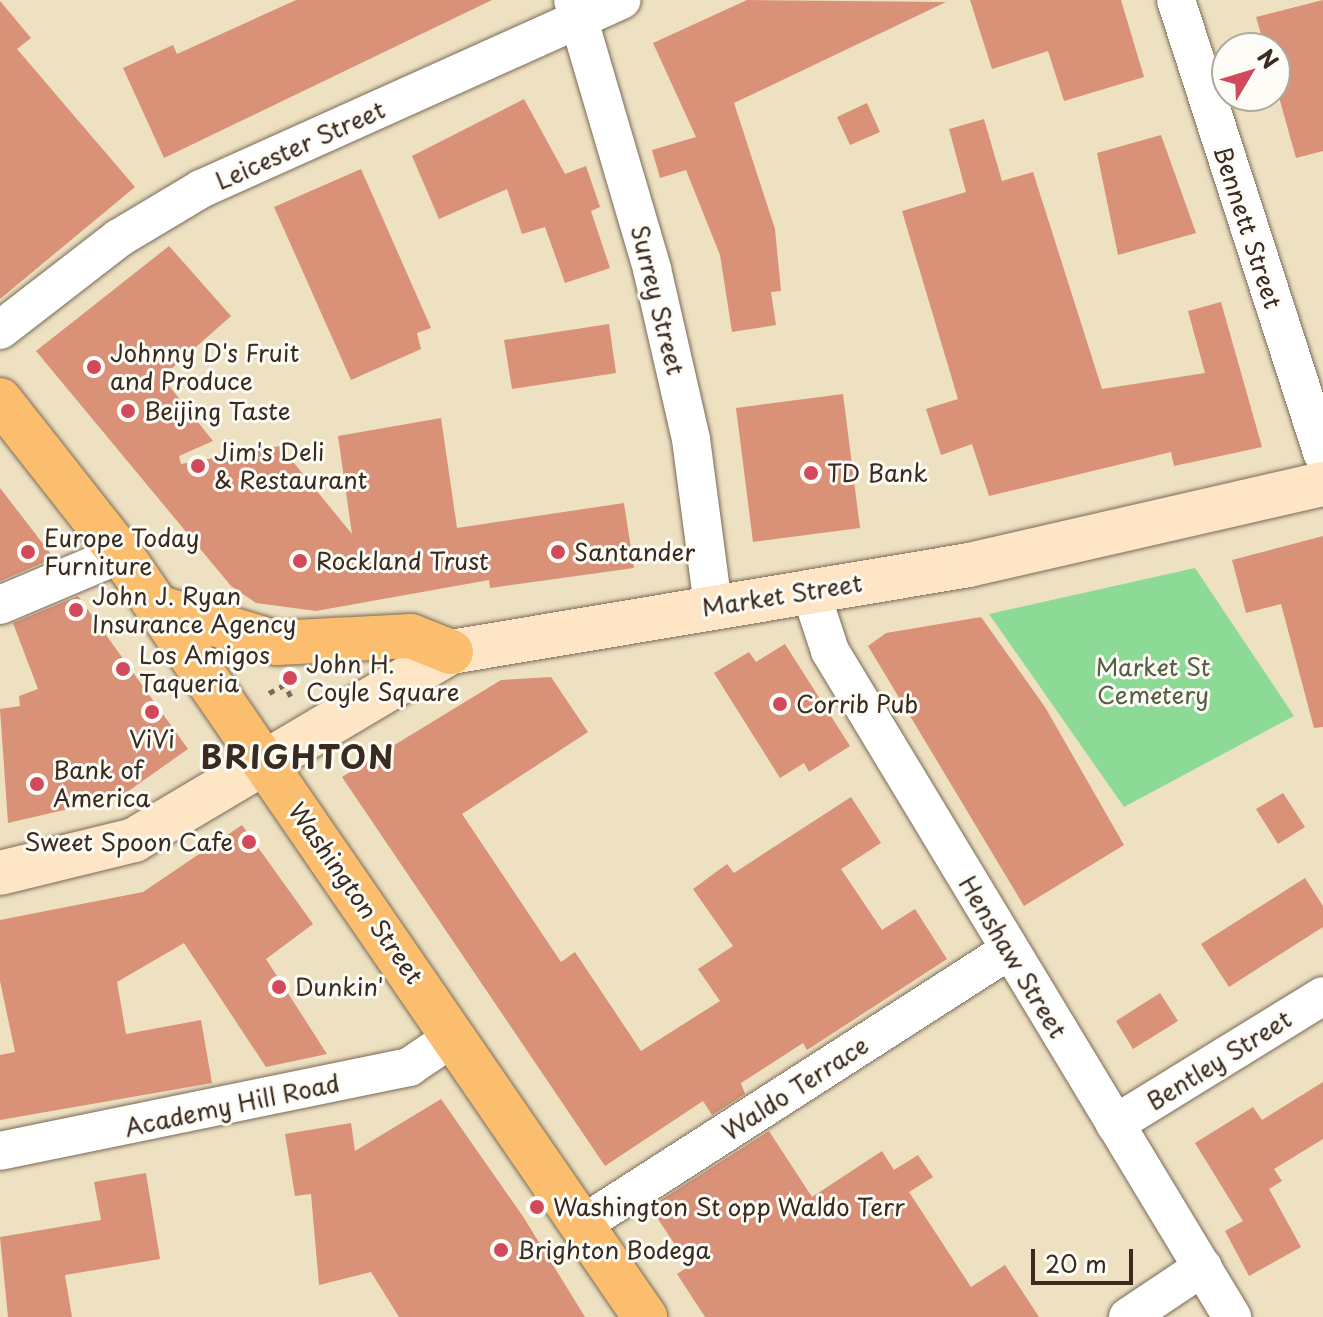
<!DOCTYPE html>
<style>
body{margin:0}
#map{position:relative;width:1323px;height:1317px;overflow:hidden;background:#eee1c2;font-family:"Playpen Sans",sans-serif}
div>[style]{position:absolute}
.green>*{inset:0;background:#8dda97}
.building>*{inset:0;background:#d99178}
.path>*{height:5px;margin-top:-2.5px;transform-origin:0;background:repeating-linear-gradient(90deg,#7a6a57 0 6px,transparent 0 12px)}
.roads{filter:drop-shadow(0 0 2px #7a6a57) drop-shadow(0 0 2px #7a6a57)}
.minor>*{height:38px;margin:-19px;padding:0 19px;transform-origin:19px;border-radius:19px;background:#fff}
.secondary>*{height:44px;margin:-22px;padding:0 22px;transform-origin:22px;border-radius:22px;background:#fde5c5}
.primary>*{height:44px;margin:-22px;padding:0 22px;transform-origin:22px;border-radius:22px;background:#fabe6e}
.dots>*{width:22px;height:22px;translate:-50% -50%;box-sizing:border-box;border:4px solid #fdfcf7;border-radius:50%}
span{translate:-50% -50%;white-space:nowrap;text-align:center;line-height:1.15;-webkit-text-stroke:6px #fdfcf7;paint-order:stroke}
.street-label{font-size:24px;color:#3b2a1e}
.poi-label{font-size:24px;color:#3b2a1e}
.left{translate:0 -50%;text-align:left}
.right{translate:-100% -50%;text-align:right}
.park-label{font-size:24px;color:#545f42}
.district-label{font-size:32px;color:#3b2a1e;font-weight:700;letter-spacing:2px}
.north{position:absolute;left:1211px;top:32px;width:80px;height:80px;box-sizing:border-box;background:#fdfcf7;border:2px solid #afa8a0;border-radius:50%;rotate:52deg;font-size:22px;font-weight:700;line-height:32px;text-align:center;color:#3b2a1e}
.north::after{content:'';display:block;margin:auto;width:28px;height:36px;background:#d1495b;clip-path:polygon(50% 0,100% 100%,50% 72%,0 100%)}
.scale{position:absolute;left:1031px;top:1249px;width:102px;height:36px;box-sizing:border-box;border:4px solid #3b2a1e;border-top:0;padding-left:10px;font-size:24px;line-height:28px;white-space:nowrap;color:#3b2a1e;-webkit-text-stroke:6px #fdfcf7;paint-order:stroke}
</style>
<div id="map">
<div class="green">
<i style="clip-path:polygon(1195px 568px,1294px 716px,1124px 807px,989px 614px)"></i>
</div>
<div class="building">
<i style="clip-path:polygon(296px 0,492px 0,164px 158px,123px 68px,173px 45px,177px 54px)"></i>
<i style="clip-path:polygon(747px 0,946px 2px,734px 103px,775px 229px,781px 291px,771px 292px,776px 325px,732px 332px,720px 255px,686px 170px,660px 178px,652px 150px,696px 137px,653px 43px)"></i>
<i style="clip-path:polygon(970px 0,1121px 0,1144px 77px,1064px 101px,1048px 51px,992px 69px)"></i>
<i style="clip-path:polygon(1323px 0,1323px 151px,1296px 158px,1275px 83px,1275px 48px,1265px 48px,1256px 17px)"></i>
<i style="clip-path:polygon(0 1px,31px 38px,17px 49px,135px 187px,0 299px)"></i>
<i style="clip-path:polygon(524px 99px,565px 174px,586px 166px,600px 207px,591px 211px,610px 268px,565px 283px,545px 227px,522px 234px,507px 189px,439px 219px,412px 156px)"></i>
<i style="clip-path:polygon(867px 103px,880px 132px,850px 145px,837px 117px)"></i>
<i style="clip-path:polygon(984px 119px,1002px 181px,1033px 172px,1102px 389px,1205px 373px,1188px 311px,1221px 302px,1262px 447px,1174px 466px,1171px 452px,989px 496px,972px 444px,941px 455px,926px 409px,958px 399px,902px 211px,966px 192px,949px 129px)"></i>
<i style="clip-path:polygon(1161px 135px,1196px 233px,1118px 255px,1097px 153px)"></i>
<i style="clip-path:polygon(361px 169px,431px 328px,417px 333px,421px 349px,351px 380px,274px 207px)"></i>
<i style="clip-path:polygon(169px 246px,231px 316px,162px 377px,213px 441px,179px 456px,181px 464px,280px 446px,352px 534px,338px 436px,441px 418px,457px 528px,624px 503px,634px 568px,490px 588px,489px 580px,316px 611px,256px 603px,231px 586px,36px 351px)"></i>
<i style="clip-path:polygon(609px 324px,616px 373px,512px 389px,504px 340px)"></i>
<i style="clip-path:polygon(843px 394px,860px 528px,753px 542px,736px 408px)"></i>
<i style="clip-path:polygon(0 488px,54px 558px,0 581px)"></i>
<i style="clip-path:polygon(1323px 536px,1323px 727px,1314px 728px,1281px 604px,1246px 613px,1232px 560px)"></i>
<i style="clip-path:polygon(78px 596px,188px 749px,120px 797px,8px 823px,0 709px,20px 706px,19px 696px,38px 689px,13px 623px)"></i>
<i style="clip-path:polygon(981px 617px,1045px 707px,1124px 845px,1024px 906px,868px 646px,886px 633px)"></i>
<i style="clip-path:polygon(785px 644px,850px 746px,809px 772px,804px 763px,780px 778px,714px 673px,749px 652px,756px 662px)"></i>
<i style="clip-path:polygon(551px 677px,588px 732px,462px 814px,561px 962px,575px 952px,641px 1051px,720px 1001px,698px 969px,733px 946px,693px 889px,727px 864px,734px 873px,851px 797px,881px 843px,841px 869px,882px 930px,915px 909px,947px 959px,807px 1050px,803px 1043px,741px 1083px,745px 1094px,712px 1115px,703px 1101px,605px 1166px,342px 777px,501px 680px)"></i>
<i style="clip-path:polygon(1283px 793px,1305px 827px,1278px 844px,1256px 809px)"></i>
<i style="clip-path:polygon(242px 825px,313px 924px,266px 959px,327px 1054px,266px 1067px,184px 943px,117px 982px,126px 1034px,201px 1020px,212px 1083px,0 1120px,0 1055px,15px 1052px,0 981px,0 920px,143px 892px)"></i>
<i style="clip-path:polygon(1305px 878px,1323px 906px,1323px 927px,1229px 987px,1201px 944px)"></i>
<i style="clip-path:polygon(1160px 993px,1178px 1021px,1133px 1049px,1116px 1021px)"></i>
<i style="clip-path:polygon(1323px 1082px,1323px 1139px,1274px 1169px,1282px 1181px,1269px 1189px,1301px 1247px,1249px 1276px,1225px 1231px,1243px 1221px,1195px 1143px,1253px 1107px,1262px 1120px)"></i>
<i style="clip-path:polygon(441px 1099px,524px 1218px,585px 1317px,399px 1317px,371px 1272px,319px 1285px,311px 1194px,295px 1196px,285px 1134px,351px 1123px,355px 1151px)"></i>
<i style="clip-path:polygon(769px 1131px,812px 1197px,882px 1151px,894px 1170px,918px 1155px,933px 1177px,909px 1192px,971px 1287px,1005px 1265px,1039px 1317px,705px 1317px,677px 1274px,689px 1266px,650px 1207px)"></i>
<i style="clip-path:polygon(146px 1173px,160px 1259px,65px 1275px,72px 1317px,8px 1317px,0 1237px,101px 1220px,94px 1182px)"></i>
</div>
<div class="path">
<i style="left:283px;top:680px;width:19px;rotate:65deg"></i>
<i style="left:269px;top:693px;width:17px;rotate:-28deg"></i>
</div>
<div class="roads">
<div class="minor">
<i style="left:573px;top:0;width:280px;rotate:73.6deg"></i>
<i style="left:652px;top:269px;width:174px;rotate:77.1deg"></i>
<i style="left:691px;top:439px;width:168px;rotate:82.5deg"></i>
<i style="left:1176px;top:0;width:477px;rotate:72.1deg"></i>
<i style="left:0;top:330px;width:150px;rotate:-37.7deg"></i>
<i style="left:119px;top:238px;width:96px;rotate:-30.9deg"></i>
<i style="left:201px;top:189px;width:461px;rotate:-24.2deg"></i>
<i style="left:810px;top:590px;width:64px;rotate:71.8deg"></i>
<i style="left:830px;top:651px;width:778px;rotate:58.88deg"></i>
<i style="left:0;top:605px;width:131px;rotate:-22.9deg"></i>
<i style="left:1115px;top:1124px;width:244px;rotate:-31.6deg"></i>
<i style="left:0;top:1151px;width:418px;rotate:-11.6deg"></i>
<i style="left:409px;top:1067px;width:55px;rotate:-34deg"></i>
<i style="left:583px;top:1224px;width:505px;rotate:-32.71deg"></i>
<i style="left:1128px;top:1317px;width:90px;rotate:-33.7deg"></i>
</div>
<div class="secondary">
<i style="left:0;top:873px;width:138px;rotate:-13.8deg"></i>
<i style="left:134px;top:840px;width:369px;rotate:-30.7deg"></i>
<i style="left:451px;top:652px;width:525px;rotate:-9.53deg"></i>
<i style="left:969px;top:565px;width:363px;rotate:-12.9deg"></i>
</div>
<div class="primary">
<i style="left:0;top:400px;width:196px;rotate:51.8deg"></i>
<i style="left:121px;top:554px;width:926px;rotate:55.52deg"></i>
<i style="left:157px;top:607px;width:125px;rotate:16.7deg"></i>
<i style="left:277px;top:643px;width:134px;rotate:-3deg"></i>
<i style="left:411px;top:636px;width:43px;rotate:21.8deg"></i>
</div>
</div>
<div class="dots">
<i style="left:94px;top:367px;background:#d1495b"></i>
<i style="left:128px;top:411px;background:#d1495b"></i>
<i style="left:198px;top:466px;background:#d1495b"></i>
<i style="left:811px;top:473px;background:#d1495b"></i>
<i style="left:28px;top:552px;background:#d1495b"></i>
<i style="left:558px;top:552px;background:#d1495b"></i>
<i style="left:300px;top:561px;background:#d1495b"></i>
<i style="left:76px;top:610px;background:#d1495b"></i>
<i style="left:123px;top:669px;background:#d1495b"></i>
<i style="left:290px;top:678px;background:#d1495b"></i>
<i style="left:780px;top:704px;background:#d1495b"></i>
<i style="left:152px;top:712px;background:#d1495b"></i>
<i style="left:37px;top:784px;background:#d1495b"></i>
<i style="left:249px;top:842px;background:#d1495b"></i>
<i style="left:279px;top:987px;background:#d1495b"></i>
<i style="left:537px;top:1207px;background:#d1495b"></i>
<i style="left:501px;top:1250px;background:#d1495b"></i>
</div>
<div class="street-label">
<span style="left:300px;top:145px;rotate:-24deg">Leicester Street</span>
<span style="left:1248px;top:227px;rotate:72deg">Bennett Street</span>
<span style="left:658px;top:300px;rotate:76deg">Surrey Street</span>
<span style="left:782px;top:595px;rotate:-9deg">Market Street</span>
<span style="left:356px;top:893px;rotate:55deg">Washington Street</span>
<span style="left:1013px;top:957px;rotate:59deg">Henshaw Street</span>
<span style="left:1219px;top:1060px;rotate:-32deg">Bentley Street</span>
<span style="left:795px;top:1088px;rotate:-33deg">Waldo Terrace</span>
<span style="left:232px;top:1105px;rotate:-12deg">Academy Hill Road</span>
</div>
<div class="poi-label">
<span class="left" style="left:110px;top:367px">Johnny D's Fruit<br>and Produce</span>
<span class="left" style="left:144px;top:411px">Beijing Taste</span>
<span class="left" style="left:214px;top:466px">Jim's Deli<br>&amp; Restaurant</span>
<span class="left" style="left:827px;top:473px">TD Bank</span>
<span class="left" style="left:44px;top:552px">Europe Today<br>Furniture</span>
<span class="left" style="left:574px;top:552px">Santander</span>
<span class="left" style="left:316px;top:561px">Rockland Trust</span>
<span class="left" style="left:92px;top:610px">John J. Ryan<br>Insurance Agency</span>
<span class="left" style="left:139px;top:669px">Los Amigos<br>Taqueria</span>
<span class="left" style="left:306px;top:678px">John H.<br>Coyle Square</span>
<span class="left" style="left:796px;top:704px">Corrib Pub</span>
<span style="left:152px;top:739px">ViVi</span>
<span class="left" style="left:53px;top:784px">Bank of<br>America</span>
<span class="right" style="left:233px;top:842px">Sweet Spoon Cafe</span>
<span class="left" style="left:295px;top:987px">Dunkin'</span>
<span class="left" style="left:553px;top:1207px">Washington St opp Waldo Terr</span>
<span class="left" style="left:517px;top:1250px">Brighton Bodega</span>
</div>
<div class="park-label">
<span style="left:1153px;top:681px">Market St<br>Cemetery</span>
</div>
<div class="district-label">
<span style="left:298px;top:756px">BRIGHTON</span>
</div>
<div class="north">N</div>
<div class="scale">20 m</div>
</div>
